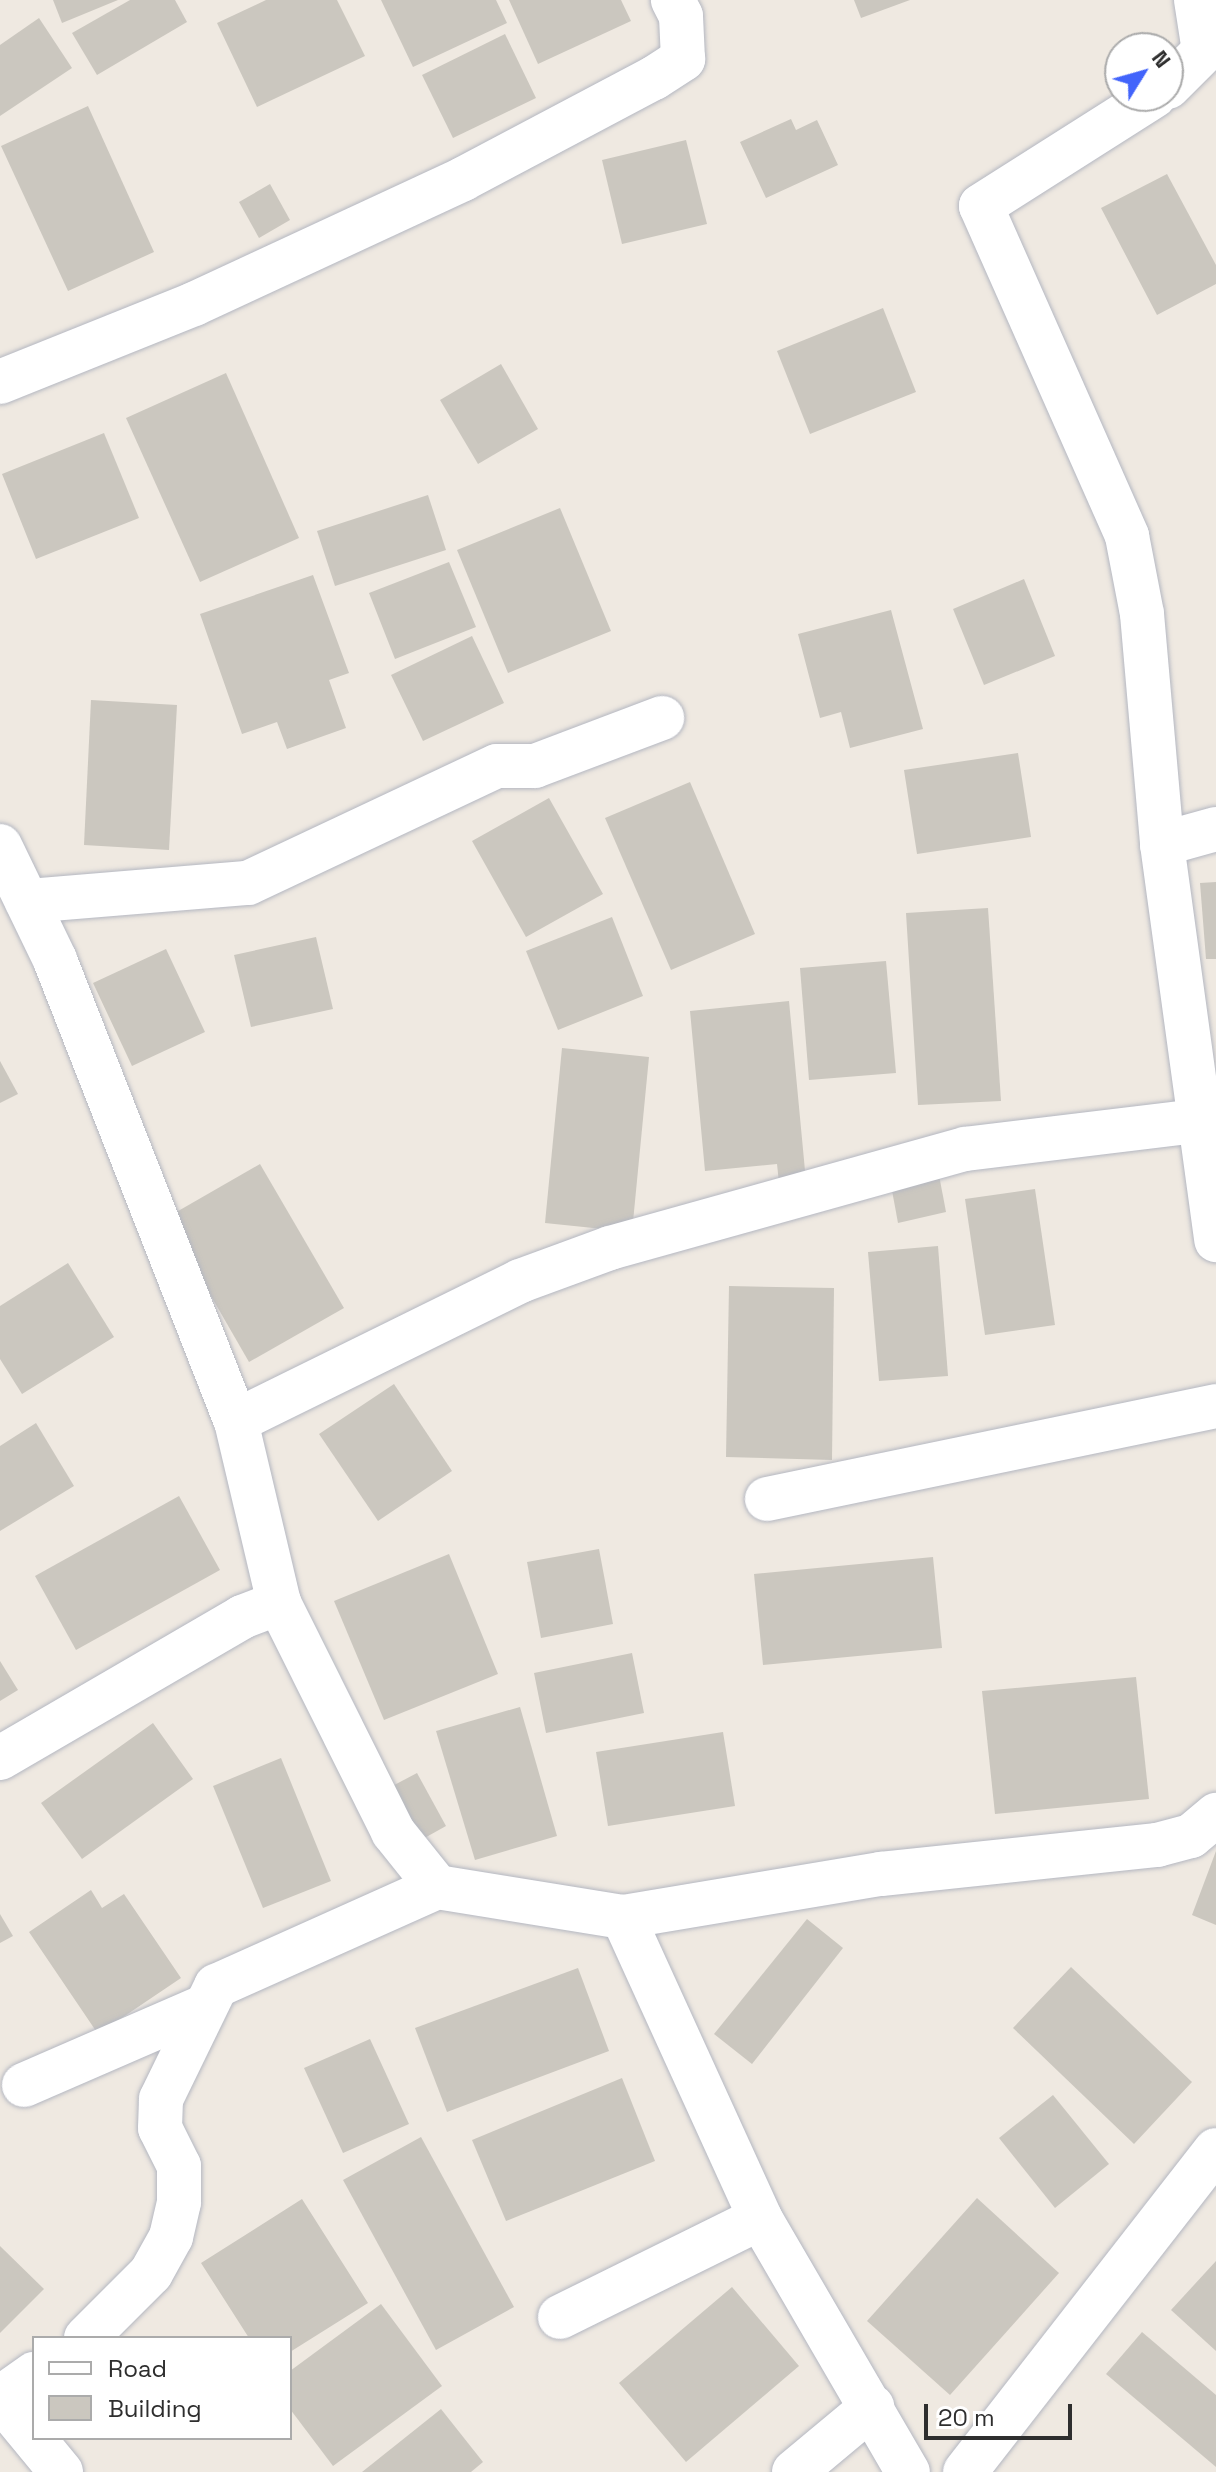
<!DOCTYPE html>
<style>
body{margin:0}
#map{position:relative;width:1216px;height:2472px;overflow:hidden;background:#efe9e1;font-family:"Space Grotesk",sans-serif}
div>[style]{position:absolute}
.building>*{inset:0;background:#cbc7bf}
.roads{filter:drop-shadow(0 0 2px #b4b7c1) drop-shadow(0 0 2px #b4b7c1)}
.minor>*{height:44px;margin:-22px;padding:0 22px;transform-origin:22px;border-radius:22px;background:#fff}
span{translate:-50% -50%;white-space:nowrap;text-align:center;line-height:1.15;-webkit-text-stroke:7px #fff;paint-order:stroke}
.legend{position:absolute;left:32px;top:2336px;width:260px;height:104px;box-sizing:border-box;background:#fff;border:2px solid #ababab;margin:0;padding:10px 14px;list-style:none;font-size:24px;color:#2e2e2e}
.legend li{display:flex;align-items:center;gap:16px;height:40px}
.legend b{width:40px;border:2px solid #ababab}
.north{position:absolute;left:1104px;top:32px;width:80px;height:80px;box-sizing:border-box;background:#fff;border:2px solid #ababab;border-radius:50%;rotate:53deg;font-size:22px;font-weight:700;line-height:32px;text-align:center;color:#2e2e2e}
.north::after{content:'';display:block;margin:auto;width:28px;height:36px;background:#4264fb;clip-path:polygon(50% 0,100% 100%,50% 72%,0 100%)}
.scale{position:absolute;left:924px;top:2404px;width:148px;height:36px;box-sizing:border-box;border:4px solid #2e2e2e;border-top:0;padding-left:10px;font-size:24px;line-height:28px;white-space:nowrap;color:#2e2e2e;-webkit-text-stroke:6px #fff;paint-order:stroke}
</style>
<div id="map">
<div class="building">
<i style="clip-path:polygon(53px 0,118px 0,62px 23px)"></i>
<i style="clip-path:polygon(130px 0,175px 0,187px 22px,97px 75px,72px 33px)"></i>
<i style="clip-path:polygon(266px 0,337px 0,365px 56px,257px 107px,217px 23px)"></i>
<i style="clip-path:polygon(381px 0,496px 0,507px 23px,413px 67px)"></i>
<i style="clip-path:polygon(509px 0,621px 0,631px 21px,538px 64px)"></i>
<i style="clip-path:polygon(854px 0,910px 0,861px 18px)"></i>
<i style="clip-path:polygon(39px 18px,72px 68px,0 116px,0 45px)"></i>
<i style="clip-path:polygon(505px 34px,536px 98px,453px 138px,422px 75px)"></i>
<i style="clip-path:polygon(88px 106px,154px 252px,68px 291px,1px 146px)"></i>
<i style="clip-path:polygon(791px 119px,796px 130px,817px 120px,838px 165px,766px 198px,740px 142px)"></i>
<i style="clip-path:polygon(686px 140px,707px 224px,622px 244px,602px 160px)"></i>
<i style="clip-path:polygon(1167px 174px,1216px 265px,1216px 284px,1157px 315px,1101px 208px)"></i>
<i style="clip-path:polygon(270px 184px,290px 220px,259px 238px,239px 202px)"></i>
<i style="clip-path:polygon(883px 308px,916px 392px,810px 434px,777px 351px)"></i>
<i style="clip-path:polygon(501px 364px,538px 429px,478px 464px,440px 400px)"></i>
<i style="clip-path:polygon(226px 373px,299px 538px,200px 582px,126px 418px)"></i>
<i style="clip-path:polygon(104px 433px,139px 518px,36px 559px,2px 474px)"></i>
<i style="clip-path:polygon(428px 495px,446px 550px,335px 586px,317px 531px)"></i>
<i style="clip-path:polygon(560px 508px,611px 631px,508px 673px,457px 550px)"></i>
<i style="clip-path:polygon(449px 562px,476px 627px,395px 659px,369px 593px)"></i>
<i style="clip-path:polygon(313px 575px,349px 673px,329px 680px,346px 728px,287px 749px,277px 722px,242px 734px,200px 614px)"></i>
<i style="clip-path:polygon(1024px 579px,1055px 656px,984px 685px,953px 609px)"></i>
<i style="clip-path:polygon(891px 610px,923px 729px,850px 748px,841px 712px,820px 718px,798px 634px)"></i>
<i style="clip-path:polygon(472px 636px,504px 703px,423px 741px,391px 675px)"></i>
<i style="clip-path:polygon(91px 700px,177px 705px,169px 850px,84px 845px)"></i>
<i style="clip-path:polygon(1018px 753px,1031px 837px,917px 854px,904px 770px)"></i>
<i style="clip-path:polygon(690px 782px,755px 934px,671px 970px,605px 818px)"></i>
<i style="clip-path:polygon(549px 798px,603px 894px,526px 937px,472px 841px)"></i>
<i style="clip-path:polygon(1216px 882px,1216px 959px,1206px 959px,1200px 883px)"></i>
<i style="clip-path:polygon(988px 908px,1001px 1101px,918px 1105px,906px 913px)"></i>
<i style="clip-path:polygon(612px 917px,643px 996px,558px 1030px,526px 951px)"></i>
<i style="clip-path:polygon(316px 937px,333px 1009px,251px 1027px,234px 955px)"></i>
<i style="clip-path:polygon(166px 949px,205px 1032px,132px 1066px,93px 983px)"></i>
<i style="clip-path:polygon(886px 961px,896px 1073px,809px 1080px,800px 968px)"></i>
<i style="clip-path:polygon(789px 1001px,806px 1181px,779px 1183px,777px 1164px,705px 1171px,690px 1011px)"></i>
<i style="clip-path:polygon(562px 1048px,649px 1057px,632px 1232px,545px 1223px)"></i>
<i style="clip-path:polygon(0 1061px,18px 1094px,0 1103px)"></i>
<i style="clip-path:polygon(260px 1164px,344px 1308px,249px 1362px,166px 1218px)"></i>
<i style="clip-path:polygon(939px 1175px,946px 1212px,898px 1223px,891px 1185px)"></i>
<i style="clip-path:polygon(1035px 1189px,1055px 1325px,985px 1335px,965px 1199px)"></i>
<i style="clip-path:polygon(938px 1246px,948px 1376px,879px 1381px,868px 1252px)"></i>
<i style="clip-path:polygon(68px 1263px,114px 1337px,22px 1394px,0 1359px,0 1306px)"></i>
<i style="clip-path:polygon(729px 1286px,834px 1288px,832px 1460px,726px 1457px)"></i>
<i style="clip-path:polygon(394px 1384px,452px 1471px,378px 1521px,319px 1434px)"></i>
<i style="clip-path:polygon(36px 1423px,74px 1486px,0 1531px,0 1446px)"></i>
<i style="clip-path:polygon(179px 1496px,220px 1570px,76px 1650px,35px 1576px)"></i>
<i style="clip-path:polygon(599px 1549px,613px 1624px,541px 1638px,527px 1562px)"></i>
<i style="clip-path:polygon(449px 1554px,498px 1674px,384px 1720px,334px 1601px)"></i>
<i style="clip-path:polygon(933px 1557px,942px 1648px,763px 1665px,754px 1574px)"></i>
<i style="clip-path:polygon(632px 1653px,644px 1713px,546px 1733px,534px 1673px)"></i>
<i style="clip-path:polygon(0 1661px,18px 1690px,0 1701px)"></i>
<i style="clip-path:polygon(1136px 1677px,1149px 1799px,995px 1814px,982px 1691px)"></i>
<i style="clip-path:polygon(520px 1707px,557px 1836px,475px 1860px,436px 1731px)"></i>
<i style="clip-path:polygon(153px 1723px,193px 1779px,82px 1859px,41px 1803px)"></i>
<i style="clip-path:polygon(723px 1732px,735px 1806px,608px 1826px,596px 1752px)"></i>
<i style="clip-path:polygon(281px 1758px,331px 1881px,263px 1908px,213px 1786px)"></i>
<i style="clip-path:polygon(417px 1773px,446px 1826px,412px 1845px,383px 1791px)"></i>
<i style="clip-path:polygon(1216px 1851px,1216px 1925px,1192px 1915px)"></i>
<i style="clip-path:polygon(91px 1890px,102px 1908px,124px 1894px,181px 1978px,98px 2034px,29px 1932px)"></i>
<i style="clip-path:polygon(0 1914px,13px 1936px,0 1943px)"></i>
<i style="clip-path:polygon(807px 1919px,843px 1948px,752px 2064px,714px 2034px)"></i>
<i style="clip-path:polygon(1071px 1967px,1192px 2082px,1134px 2144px,1013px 2028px)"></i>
<i style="clip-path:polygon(578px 1968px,609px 2051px,447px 2112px,415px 2028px)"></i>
<i style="clip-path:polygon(370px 2039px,409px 2124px,343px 2153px,304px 2068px)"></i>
<i style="clip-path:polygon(622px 2078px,655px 2161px,506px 2221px,472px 2140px)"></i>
<i style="clip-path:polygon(1053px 2095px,1109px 2164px,1055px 2208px,999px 2138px)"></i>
<i style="clip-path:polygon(421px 2137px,514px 2307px,436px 2350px,343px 2180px)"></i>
<i style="clip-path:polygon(977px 2198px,1059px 2273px,950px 2395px,867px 2321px)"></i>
<i style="clip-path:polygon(302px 2199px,368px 2303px,290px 2352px,290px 2338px,249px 2338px,201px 2263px)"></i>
<i style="clip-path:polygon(0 2246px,44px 2289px,0 2333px)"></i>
<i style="clip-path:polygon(1216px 2261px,1216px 2351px,1171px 2310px)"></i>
<i style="clip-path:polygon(732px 2287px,799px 2366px,686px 2462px,619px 2383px)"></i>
<i style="clip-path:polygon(381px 2304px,442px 2386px,333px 2466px,290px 2409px,290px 2371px)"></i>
<i style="clip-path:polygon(1142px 2332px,1216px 2395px,1216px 2467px,1106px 2374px)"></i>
<i style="clip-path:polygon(441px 2409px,483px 2462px,471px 2472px,362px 2472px)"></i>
</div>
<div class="roads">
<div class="minor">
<i style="left:1168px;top:87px;width:51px;rotate:-45deg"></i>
<i style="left:1204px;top:51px;width:52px;rotate:-98.9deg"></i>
<i style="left:1154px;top:96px;width:205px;rotate:147.6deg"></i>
<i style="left:981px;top:206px;width:361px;rotate:66.1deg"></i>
<i style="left:1127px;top:536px;width:79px;rotate:79.1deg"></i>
<i style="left:1142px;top:614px;width:231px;rotate:85deg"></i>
<i style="left:1162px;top:844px;width:400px;rotate:82.2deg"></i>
<i style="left:0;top:382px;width:209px;rotate:-21.9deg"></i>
<i style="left:194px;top:304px;width:297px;rotate:-24.9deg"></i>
<i style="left:463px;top:179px;width:216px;rotate:-27.9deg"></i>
<i style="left:654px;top:78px;width:35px;rotate:-33deg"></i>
<i style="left:683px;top:59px;width:43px;rotate:-92.7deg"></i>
<i style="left:681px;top:16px;width:18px;rotate:-117deg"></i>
<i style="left:1162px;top:844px;width:56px;rotate:-15.5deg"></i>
<i style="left:0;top:846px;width:127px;rotate:64.2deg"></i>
<i style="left:55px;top:960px;width:495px;rotate:68.6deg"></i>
<i style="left:236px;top:1421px;width:187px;rotate:76.7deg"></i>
<i style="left:279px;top:1603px;width:256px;rotate:63.5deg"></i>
<i style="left:393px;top:1832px;width:70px;rotate:51.3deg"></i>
<i style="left:27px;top:901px;width:222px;rotate:-4.7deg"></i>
<i style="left:248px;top:883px;width:275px;rotate:-25.2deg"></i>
<i style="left:497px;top:766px;width:38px"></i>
<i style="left:535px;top:766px;width:136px;rotate:-20.7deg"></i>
<i style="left:236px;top:1421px;width:317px;rotate:-26.2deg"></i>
<i style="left:520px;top:1281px;width:96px;rotate:-20.1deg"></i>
<i style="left:610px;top:1248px;width:369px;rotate:-15.6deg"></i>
<i style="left:965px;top:1149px;width:234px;rotate:-6.9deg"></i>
<i style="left:767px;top:1499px;width:459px;rotate:-11.7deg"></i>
<i style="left:0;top:1758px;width:280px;rotate:-30.2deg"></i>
<i style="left:242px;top:1617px;width:40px;rotate:-21deg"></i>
<i style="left:623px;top:1917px;width:331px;rotate:65.5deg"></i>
<i style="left:760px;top:2218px;width:294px;rotate:59.8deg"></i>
<i style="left:24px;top:2085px;width:195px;rotate:-23.5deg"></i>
<i style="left:560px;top:2317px;width:223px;rotate:-26.3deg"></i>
<i style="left:86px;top:2338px;width:92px;rotate:-45deg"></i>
<i style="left:151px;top:2273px;width:41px;rotate:-60.9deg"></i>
<i style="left:171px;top:2237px;width:36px;rotate:-77deg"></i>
<i style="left:179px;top:2202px;width:36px;rotate:-90deg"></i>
<i style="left:179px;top:2166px;width:42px;rotate:-116.6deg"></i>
<i style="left:160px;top:2128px;width:29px;rotate:-88deg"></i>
<i style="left:161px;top:2099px;width:126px;rotate:-64deg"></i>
<i style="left:216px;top:1986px;width:242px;rotate:-24.1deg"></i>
<i style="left:437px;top:1887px;width:188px;rotate:9.2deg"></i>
<i style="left:623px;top:1917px;width:262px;rotate:-9.5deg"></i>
<i style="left:881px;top:1874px;width:278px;rotate:-6deg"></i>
<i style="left:1157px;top:1845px;width:35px;rotate:-15deg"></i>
<i style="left:1191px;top:1836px;width:33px;rotate:-40deg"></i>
<i style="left:0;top:2398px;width:96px;rotate:50.5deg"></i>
<i style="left:0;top:2398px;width:42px;rotate:-35.2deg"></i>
<i style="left:794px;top:2472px;width:102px;rotate:-39.8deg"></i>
<i style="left:965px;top:2472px;width:408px;rotate:-52.1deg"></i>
</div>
</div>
<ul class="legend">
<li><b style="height:10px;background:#fff"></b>Road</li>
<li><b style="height:22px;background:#cbc7bf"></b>Building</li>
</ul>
<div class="north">N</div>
<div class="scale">20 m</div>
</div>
